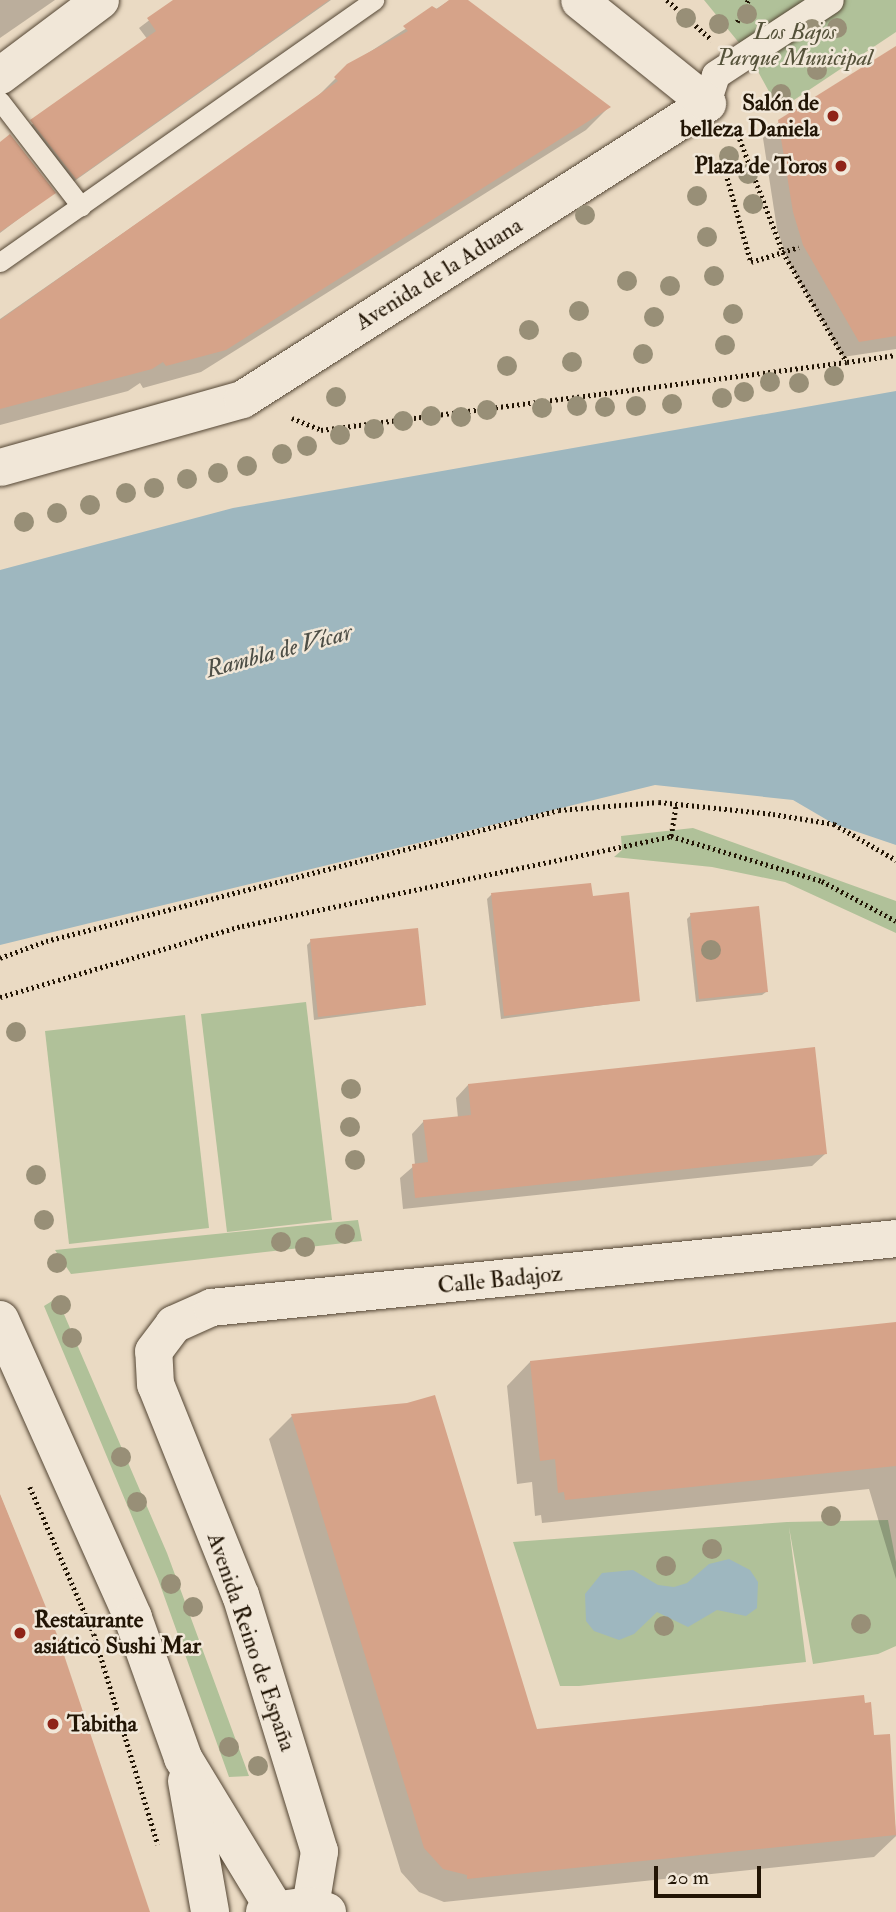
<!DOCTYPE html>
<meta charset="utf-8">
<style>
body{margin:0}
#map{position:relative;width:896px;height:1912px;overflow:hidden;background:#eadac3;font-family:"IM FELL Double Pica",serif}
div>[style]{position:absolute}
.green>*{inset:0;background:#b0c199}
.water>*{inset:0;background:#9eb7bf}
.shadow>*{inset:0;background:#0003}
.building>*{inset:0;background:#d6a389}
.path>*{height:4.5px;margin-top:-2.25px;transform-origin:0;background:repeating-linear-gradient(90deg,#221505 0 2px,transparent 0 5.5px)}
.roads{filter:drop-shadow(0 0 2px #544634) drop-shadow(0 0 2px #544634)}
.service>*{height:19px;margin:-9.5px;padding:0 9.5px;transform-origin:9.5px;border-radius:9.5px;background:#f1e7d8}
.pedestrian>*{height:28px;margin:-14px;padding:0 14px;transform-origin:14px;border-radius:14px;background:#f1e7d8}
.minor>*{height:37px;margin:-18.5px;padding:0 18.5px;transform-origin:18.5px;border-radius:18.5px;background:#f1e7d8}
.tertiary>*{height:38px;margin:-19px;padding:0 19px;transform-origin:19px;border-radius:19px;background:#f1e7d8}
.trees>*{width:20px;height:20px;margin:-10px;border-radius:50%;background:#988f77}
.dots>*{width:19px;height:19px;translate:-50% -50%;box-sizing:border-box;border:4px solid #f1e7d8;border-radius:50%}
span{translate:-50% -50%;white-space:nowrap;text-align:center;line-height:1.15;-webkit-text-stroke:5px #f1e7d8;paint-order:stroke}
.park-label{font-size:23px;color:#545139;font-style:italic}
.poi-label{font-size:23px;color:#221505;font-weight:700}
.right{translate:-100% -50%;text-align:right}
.left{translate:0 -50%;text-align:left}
.street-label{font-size:23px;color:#221505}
.water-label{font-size:24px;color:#4d4e46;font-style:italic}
.scale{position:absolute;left:654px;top:1866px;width:107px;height:32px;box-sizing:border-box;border:4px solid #221505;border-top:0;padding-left:9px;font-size:21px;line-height:24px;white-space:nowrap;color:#221505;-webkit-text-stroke:5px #f1e7d8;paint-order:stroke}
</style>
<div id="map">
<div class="green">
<i style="clip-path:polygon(704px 0,896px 0,896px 32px,779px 110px,749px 55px)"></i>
<i style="clip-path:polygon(693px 828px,896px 901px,896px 933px,785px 882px,712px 867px,614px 857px,622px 850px,621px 836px)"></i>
<i style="clip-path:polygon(306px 1002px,332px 1220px,227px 1232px,201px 1014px)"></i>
<i style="clip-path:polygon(185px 1015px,209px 1228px,69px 1244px,45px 1031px)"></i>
<i style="clip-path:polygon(358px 1220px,362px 1241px,71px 1274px,55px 1250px)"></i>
<i style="clip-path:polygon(57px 1298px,167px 1553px,249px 1776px,229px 1777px,158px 1579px,44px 1306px)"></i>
<i style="clip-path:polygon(888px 1520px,896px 1562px,896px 1646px,878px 1654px,813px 1664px,789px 1527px,806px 1662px,579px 1686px,560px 1686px,513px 1542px,787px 1522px)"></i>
</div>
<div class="water">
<i style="clip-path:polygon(896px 391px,896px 845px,834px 824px,793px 800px,655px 785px,0 945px,0 570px,233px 508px)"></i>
<i style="clip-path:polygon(729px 1559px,750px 1570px,758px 1582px,757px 1608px,746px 1616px,717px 1610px,688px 1627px,657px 1612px,634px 1634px,619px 1640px,594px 1631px,586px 1621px,585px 1594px,602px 1573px,633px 1570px,658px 1585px,674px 1587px,687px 1583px,709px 1564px)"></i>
</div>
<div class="shadow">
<i style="clip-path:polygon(0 0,55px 0,0 38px)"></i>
<i style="clip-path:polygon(176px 0,331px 0,66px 187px,23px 131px,148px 40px,139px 28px)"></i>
<i style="clip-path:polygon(450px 0,465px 0,608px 108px,586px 130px,201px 372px,143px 388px,140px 383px,128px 391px,0 425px,0 319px,314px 100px,348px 66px)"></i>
<i style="clip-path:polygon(896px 48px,896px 349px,843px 357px,788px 261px,777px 229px,763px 138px,779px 122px)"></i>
<i style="clip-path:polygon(0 144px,53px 193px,0 233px)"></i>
<i style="clip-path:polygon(491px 895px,591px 898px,639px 1000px,501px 1019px,487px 899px)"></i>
<i style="clip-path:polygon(691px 915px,766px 992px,762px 995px,696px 1002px,687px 919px)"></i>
<i style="clip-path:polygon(311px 941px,425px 1005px,314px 1020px,307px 945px)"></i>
<i style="clip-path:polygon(468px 1085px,825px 1154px,812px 1166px,403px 1209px,400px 1178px,415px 1165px,412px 1134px,424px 1121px,458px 1118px,456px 1098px)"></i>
<i style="clip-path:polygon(896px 1324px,896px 1579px,869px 1489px,542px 1523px,541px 1515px,535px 1516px,532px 1482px,517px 1484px,507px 1386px,530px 1362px)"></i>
<i style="clip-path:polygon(292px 1416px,536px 1731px,888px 1736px,896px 1836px,874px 1857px,444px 1902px,419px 1892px,401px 1872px,269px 1439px)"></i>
<i style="clip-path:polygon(0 1495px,57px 1637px,147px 1912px,0 1912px)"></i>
</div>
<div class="building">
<i style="clip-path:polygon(173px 0,329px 0,76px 179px,30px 120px,156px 31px,147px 18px)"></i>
<i style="clip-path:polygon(449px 0,468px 0,611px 107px,226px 350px,166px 366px,163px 362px,152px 369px,0 409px,0 320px,338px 81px,334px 77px,347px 64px,408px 31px,403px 26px,432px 6px,437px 9px)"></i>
<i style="clip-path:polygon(896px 46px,896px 336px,859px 342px,803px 245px,793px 212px,778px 120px)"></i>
<i style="clip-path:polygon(10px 134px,56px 193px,0 232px,0 142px)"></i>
<i style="clip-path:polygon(591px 883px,593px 896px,629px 892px,640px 1001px,504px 1016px,491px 893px)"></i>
<i style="clip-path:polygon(759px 906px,768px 992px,699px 999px,690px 913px)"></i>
<i style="clip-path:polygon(418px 928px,426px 1005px,318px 1017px,310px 939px)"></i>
<i style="clip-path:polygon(815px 1047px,827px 1154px,415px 1198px,412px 1164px,428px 1162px,423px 1120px,471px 1115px,468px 1084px)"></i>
<i style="clip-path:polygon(896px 1322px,896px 1466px,565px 1500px,564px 1492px,558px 1493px,555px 1459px,540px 1461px,530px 1361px)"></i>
<i style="clip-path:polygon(435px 1395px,537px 1729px,864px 1695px,865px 1703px,871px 1702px,874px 1735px,890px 1734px,896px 1835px,467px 1879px,467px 1875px,443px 1869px,424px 1848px,291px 1414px,407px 1403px)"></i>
<i style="clip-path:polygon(0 1494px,58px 1637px,150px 1912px,0 1912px)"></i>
</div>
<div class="path">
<i style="left:667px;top:0;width:60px;rotate:41.6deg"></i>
<i style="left:737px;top:22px;width:25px;rotate:-63deg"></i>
<i style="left:736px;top:129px;width:132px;rotate:69.1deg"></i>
<i style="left:783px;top:252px;width:127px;rotate:59.8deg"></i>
<i style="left:847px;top:362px;width:49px;rotate:-8.1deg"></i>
<i style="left:726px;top:173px;width:92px;rotate:74.3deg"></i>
<i style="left:751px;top:262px;width:50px;rotate:-17.4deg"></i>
<i style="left:292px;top:418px;width:31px;rotate:22deg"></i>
<i style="left:321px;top:430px;width:530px;rotate:-7.37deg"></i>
<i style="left:671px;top:836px;width:32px;rotate:-81deg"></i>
<i style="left:0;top:958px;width:49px;rotate:-20.3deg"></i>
<i style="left:46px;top:941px;width:529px;rotate:-14.32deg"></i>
<i style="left:559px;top:810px;width:100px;rotate:-4.6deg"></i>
<i style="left:659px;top:802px;width:115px;rotate:6deg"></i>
<i style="left:773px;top:814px;width:62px;rotate:9.3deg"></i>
<i style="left:834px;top:824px;width:72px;rotate:30.1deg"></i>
<i style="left:0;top:997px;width:252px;rotate:-16.4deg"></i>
<i style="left:242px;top:926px;width:438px;rotate:-11.8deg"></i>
<i style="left:671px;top:836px;width:158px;rotate:16.6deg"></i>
<i style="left:822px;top:881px;width:84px;rotate:28.4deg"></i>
<i style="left:30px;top:1487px;width:160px;rotate:66.5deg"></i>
<i style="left:94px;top:1634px;width:220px;rotate:73.1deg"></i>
</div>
<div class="roads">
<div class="service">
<i style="left:0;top:101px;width:133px;rotate:52.4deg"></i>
<i style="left:0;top:262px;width:457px;rotate:-35deg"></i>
</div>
<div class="pedestrian">
<i style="left:707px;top:103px;width:29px;rotate:-72deg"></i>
<i style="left:716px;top:75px;width:136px;rotate:-33.3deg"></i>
</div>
<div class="minor">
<i style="left:0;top:75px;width:125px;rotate:-36.9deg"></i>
<i style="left:0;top:467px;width:251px;rotate:-15.7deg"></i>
<i style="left:242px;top:399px;width:551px;rotate:-32.48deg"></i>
<i style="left:707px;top:103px;width:164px;rotate:-141.2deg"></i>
<i style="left:310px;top:1906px;width:56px;rotate:-80.7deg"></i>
<i style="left:319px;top:1851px;width:268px;rotate:-107.1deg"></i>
<i style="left:240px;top:1595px;width:227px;rotate:-111.9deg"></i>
<i style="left:155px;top:1384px;width:33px;rotate:-93deg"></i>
<i style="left:153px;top:1351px;width:34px;rotate:-53deg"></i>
<i style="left:173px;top:1324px;width:42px;rotate:-24.1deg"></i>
<i style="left:211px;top:1307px;width:688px;rotate:-5.75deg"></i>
</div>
<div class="tertiary">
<i style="left:0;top:1320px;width:326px;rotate:65.9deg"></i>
<i style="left:133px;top:1618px;width:149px;rotate:70.3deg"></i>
<i style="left:183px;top:1758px;width:175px;rotate:58.8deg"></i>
<i style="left:187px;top:1781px;width:133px;rotate:80deg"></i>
<i style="left:265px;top:1912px;width:45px;rotate:-7.6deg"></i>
<i style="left:310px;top:1906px;width:18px;rotate:19deg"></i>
</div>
</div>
<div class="trees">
<i style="left:747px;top:14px"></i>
<i style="left:686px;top:18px"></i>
<i style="left:719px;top:24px"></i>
<i style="left:837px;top:28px"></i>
<i style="left:812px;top:29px"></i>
<i style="left:817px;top:70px"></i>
<i style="left:781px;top:94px"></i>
<i style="left:729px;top:156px"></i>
<i style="left:748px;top:174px"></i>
<i style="left:697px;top:196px"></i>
<i style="left:753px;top:204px"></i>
<i style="left:585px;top:215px"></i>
<i style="left:707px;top:237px"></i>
<i style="left:714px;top:276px"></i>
<i style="left:627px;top:281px"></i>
<i style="left:670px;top:286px"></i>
<i style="left:579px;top:311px"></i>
<i style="left:733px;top:314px"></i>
<i style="left:654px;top:317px"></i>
<i style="left:529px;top:330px"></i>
<i style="left:725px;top:345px"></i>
<i style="left:643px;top:354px"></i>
<i style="left:572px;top:362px"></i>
<i style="left:507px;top:366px"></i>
<i style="left:834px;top:376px"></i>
<i style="left:770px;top:382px"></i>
<i style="left:799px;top:383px"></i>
<i style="left:744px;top:392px"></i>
<i style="left:336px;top:397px"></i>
<i style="left:722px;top:398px"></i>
<i style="left:672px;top:404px"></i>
<i style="left:577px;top:406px"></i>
<i style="left:636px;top:406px"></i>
<i style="left:605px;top:407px"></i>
<i style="left:542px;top:408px"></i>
<i style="left:487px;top:410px"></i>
<i style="left:431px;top:416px"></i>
<i style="left:461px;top:417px"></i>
<i style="left:403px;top:421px"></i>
<i style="left:374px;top:429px"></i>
<i style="left:340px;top:435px"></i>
<i style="left:307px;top:446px"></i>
<i style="left:282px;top:454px"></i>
<i style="left:247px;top:466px"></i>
<i style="left:218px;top:473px"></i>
<i style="left:187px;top:479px"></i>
<i style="left:154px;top:488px"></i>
<i style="left:126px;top:493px"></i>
<i style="left:90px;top:505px"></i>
<i style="left:57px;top:513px"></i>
<i style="left:24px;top:522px"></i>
<i style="left:711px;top:950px"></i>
<i style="left:16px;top:1032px"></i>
<i style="left:351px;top:1089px"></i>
<i style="left:350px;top:1127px"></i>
<i style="left:355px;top:1160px"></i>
<i style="left:36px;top:1175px"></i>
<i style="left:44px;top:1220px"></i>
<i style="left:345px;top:1234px"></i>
<i style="left:281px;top:1242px"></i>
<i style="left:305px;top:1247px"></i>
<i style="left:57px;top:1263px"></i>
<i style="left:61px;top:1305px"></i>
<i style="left:72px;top:1338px"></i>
<i style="left:121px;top:1457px"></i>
<i style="left:137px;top:1502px"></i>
<i style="left:831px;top:1516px"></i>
<i style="left:712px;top:1549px"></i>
<i style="left:666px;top:1566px"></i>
<i style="left:171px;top:1584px"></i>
<i style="left:193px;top:1607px"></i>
<i style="left:861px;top:1624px"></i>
<i style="left:664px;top:1626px"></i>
<i style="left:229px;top:1747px"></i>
<i style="left:258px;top:1766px"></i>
</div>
<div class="dots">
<i style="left:833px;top:116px;background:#8f2418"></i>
<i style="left:841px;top:166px;background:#8f2418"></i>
<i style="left:20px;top:1633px;background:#8f2418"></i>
<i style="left:53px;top:1724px;background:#8f2418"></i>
</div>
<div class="park-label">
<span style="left:795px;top:45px">Los Bajos<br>Parque Municipal</span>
</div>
<div class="poi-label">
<span class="right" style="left:819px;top:116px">Salón de<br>belleza Daniela</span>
<span class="right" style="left:827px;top:166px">Plaza de Toros</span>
<span class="left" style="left:34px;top:1633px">Restaurante<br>asiático Sushi Mar</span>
<span class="left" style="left:67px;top:1724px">Tabitha</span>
</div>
<div class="street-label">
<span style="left:439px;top:274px;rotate:-32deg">Avenida de la Aduana</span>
<span style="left:500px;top:1280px;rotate:-6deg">Calle Badajoz</span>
<span style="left:251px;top:1642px;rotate:71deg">Avenida Reino de España</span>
</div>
<div class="water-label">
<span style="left:279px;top:651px;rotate:-15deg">Rambla de Vícar</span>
</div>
<div class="scale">20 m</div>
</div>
